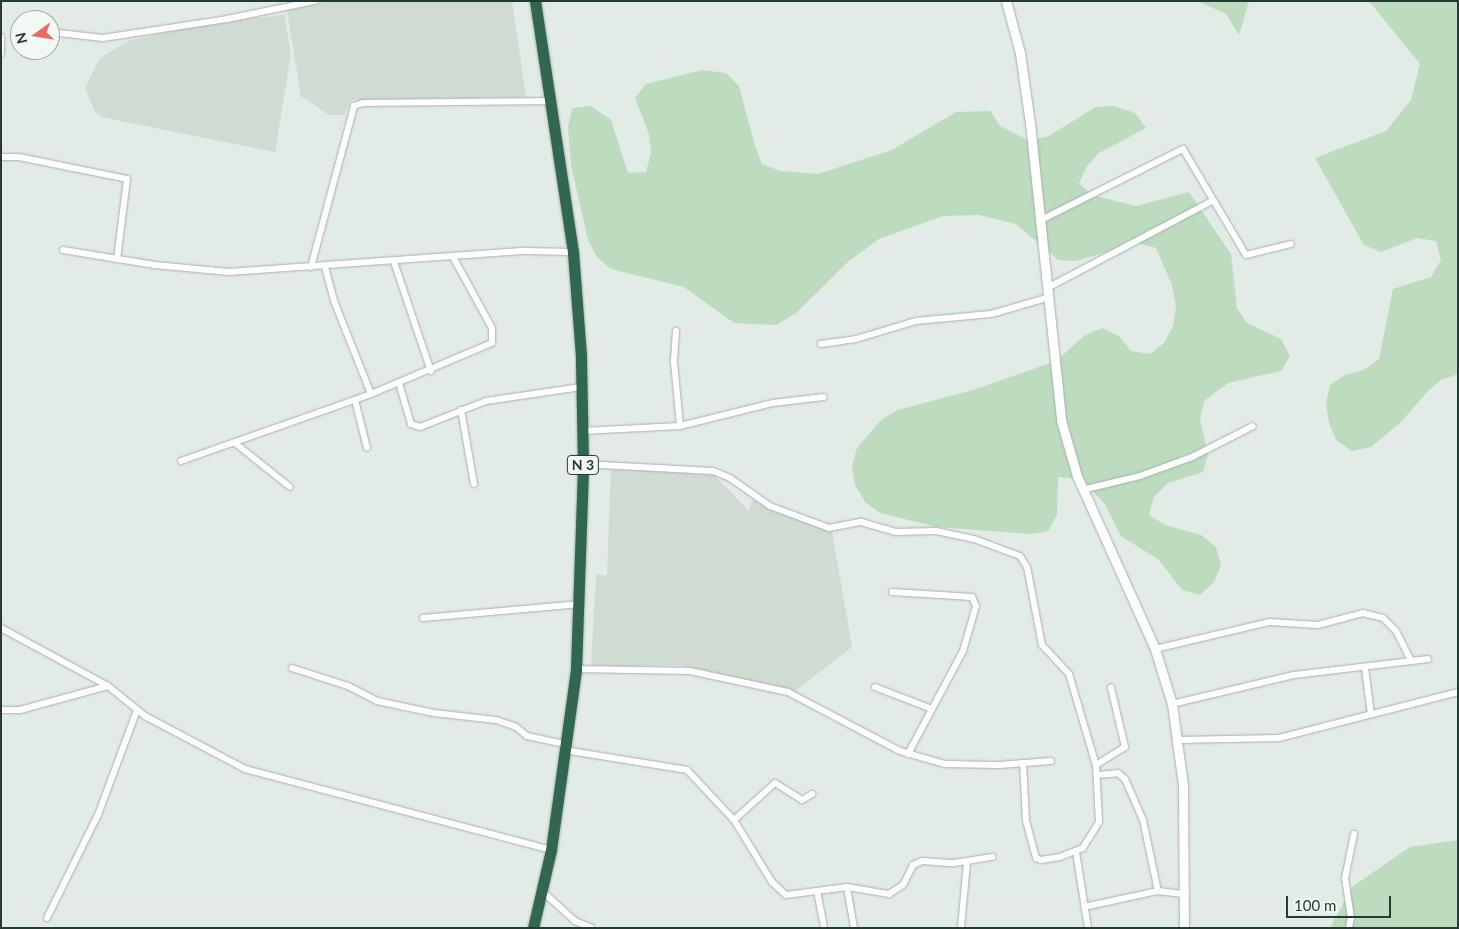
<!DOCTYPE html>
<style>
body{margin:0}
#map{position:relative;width:1459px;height:929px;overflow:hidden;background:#e2ebe5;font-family:Lato,sans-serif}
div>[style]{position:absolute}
.built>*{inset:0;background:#d0dbd4}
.green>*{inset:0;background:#bcdbbf}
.roads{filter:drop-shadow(0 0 1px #a5b3ab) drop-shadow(0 0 1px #a5b3ab)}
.street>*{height:6px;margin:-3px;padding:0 3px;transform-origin:3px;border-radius:3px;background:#fff}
.secondary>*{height:9px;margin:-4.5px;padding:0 4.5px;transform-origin:4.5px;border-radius:4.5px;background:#fff}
.highway>*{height:11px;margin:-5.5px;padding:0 5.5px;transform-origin:5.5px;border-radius:5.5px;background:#316651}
span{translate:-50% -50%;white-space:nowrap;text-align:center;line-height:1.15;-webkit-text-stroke:4px #f2f8f4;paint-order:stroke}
.shield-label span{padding:1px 4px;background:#f2f8f4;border:1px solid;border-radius:4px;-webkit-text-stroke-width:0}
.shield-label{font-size:14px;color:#233b30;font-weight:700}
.frame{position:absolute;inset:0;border:2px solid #233b30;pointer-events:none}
.north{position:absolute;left:10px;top:10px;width:50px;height:50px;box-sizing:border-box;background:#f2f8f4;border:1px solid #9faca6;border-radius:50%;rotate:257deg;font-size:14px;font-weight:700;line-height:20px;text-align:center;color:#233b30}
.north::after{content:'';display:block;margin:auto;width:18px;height:22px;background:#e96b62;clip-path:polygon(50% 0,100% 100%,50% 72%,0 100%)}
.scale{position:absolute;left:1286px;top:896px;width:105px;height:22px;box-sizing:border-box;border:2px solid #233b30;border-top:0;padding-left:6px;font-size:15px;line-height:18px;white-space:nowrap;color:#233b30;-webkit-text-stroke:4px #f2f8f4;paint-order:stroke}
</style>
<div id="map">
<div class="built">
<i style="clip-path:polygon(328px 1px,512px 1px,526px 97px,352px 100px,344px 115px,329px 115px,301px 96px,287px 11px)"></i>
<i style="clip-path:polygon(284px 15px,291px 53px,275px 152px,101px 117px,95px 112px,85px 88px,99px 59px,128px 41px,211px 23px)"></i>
<i style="clip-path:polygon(611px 469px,714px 475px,749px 511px,752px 500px,832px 531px,852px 647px,795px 691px,679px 665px,591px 667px,596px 574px,607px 576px)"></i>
</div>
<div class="green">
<i style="clip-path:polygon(1198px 1px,1249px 1px,1239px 35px,1226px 14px)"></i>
<i style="clip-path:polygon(1369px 1px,1458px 1px,1458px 374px,1441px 380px,1427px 392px,1401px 422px,1371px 447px,1352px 451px,1336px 440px,1329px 423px,1326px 403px,1330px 385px,1345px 375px,1364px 370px,1379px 359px,1393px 289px,1431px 277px,1441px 260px,1436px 241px,1417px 238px,1381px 252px,1364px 245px,1315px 158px,1386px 131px,1411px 100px,1420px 64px)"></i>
<i style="clip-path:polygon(702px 70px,726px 73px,739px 86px,755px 146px,762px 164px,780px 171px,818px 174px,892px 150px,956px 112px,990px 111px,1000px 126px,1028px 140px,1047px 137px,1096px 107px,1114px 106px,1135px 113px,1146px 128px,1099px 153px,1087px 166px,1079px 183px,1092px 195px,1136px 206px,1189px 192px,1231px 254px,1237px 308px,1247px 323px,1281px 339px,1290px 356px,1281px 371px,1228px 383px,1204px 401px,1200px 419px,1208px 455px,1203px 472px,1168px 483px,1154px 497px,1149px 515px,1165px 525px,1201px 535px,1216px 547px,1221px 565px,1214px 582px,1200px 595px,1182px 590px,1159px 560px,1121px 536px,1104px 503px,1081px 479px,1058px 477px,1057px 515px,1048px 531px,1030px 534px,937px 527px,880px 513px,865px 502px,855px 485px,852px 467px,857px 448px,882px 419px,898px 410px,973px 390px,1056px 361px,1084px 336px,1102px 328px,1119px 336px,1131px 351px,1150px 354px,1164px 343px,1173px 326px,1176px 306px,1172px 285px,1156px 248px,1138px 243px,1076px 261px,1058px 260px,1016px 224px,979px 215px,943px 216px,879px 239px,849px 261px,796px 313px,776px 325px,734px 323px,684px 287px,611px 269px,597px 257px,588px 240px,571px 165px,568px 127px,572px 108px,591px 106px,611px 120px,628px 173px,646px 172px,651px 153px,649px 134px,635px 98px,646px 84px)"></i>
<i style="clip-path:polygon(1458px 840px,1458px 928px,1330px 928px,1352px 887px,1410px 847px)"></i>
</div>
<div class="roads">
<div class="street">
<i style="left:50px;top:32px;width:53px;rotate:6.5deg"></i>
<i style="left:103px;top:38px;width:125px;rotate:-8.7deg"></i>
<i style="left:227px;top:19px;width:90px;rotate:-11.6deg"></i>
<i style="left:1px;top:37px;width:16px;rotate:90deg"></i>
<i style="left:1px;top:157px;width:18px"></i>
<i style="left:19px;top:157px;width:110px;rotate:11.5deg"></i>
<i style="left:127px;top:179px;width:81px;rotate:97.1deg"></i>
<i style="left:1039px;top:221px;width:161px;rotate:-26.6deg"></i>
<i style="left:1183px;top:149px;width:123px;rotate:59.3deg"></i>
<i style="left:1246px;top:255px;width:46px;rotate:-13.7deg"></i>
<i style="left:63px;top:250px;width:93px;rotate:9.3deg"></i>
<i style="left:155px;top:265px;width:74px;rotate:5.4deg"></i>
<i style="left:229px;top:272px;width:297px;rotate:-4.1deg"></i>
<i style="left:525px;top:251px;width:48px;rotate:1.2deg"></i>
<i style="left:394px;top:262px;width:115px;rotate:71.3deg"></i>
<i style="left:311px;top:267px;width:167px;rotate:-75deg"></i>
<i style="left:354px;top:106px;width:9px;rotate:-18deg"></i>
<i style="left:363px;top:103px;width:188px;rotate:-0.6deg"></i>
<i style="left:325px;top:267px;width:35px;rotate:75deg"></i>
<i style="left:334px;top:301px;width:100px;rotate:68.3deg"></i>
<i style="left:1049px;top:287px;width:184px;rotate:-27.8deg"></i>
<i style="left:676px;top:331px;width:31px;rotate:94deg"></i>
<i style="left:674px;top:362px;width:64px;rotate:84.6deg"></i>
<i style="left:821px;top:344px;width:35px;rotate:-8deg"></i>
<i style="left:856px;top:339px;width:63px;rotate:-16.7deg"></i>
<i style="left:916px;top:321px;width:75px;rotate:-5.3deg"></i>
<i style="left:991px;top:314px;width:61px;rotate:-16.1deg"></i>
<i style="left:399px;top:383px;width:43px;rotate:73.7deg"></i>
<i style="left:411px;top:424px;width:9px;rotate:18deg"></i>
<i style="left:420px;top:427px;width:71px;rotate:-21.5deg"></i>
<i style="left:486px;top:401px;width:96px;rotate:-8.4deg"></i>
<i style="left:355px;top:400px;width:49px;rotate:76deg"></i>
<i style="left:461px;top:410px;width:75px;rotate:80deg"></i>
<i style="left:582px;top:431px;width:98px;rotate:-2.9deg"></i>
<i style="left:680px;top:426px;width:96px;rotate:-13.9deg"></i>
<i style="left:773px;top:403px;width:51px;rotate:-6.7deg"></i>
<i style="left:235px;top:443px;width:70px;rotate:38.7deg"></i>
<i style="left:181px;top:461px;width:201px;rotate:-19.4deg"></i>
<i style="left:371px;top:394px;width:131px;rotate:-22.9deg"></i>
<i style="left:492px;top:343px;width:15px;rotate:-90deg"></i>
<i style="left:492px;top:328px;width:81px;rotate:-118.8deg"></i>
<i style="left:583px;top:464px;width:130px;rotate:3.1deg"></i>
<i style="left:713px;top:471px;width:18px;rotate:22deg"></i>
<i style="left:730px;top:478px;width:49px;rotate:35deg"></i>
<i style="left:770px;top:506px;width:63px;rotate:20.4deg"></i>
<i style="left:829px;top:528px;width:33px;rotate:-11deg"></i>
<i style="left:861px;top:522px;width:35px;rotate:16deg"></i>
<i style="left:895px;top:532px;width:41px;rotate:-1.4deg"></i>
<i style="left:936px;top:531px;width:39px;rotate:12deg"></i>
<i style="left:974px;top:539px;width:49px;rotate:20.3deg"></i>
<i style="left:1020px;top:556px;width:13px;rotate:58deg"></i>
<i style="left:1027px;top:567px;width:79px;rotate:79.1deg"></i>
<i style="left:1042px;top:645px;width:40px;rotate:47deg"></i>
<i style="left:1069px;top:674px;width:95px;rotate:73.5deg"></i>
<i style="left:1096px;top:765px;width:57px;rotate:87deg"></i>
<i style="left:1099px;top:822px;width:31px;rotate:122deg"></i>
<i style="left:1083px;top:848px;width:25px;rotate:159deg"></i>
<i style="left:1060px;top:857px;width:19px;rotate:171deg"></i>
<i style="left:1041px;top:860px;width:5px;rotate:-158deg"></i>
<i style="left:1036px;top:858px;width:39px;rotate:-105deg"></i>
<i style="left:1026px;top:820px;width:57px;rotate:-93deg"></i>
<i style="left:1082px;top:490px;width:60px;rotate:-13.6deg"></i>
<i style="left:1140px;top:476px;width:55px;rotate:-20.1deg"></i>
<i style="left:1192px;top:457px;width:68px;rotate:-26.9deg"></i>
<i style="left:892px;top:592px;width:80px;rotate:3.6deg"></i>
<i style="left:972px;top:597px;width:10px;rotate:66deg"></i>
<i style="left:976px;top:606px;width:47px;rotate:106.1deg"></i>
<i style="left:963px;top:651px;width:117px;rotate:118.1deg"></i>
<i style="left:423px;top:618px;width:158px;rotate:-5.1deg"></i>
<i style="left:1px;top:628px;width:122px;rotate:28.5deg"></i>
<i style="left:108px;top:686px;width:48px;rotate:39deg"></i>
<i style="left:145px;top:716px;width:113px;rotate:27.9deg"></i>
<i style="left:245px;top:769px;width:317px;rotate:14.8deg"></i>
<i style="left:1155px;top:649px;width:117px;rotate:-13.3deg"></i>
<i style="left:1269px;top:622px;width:49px;rotate:3.5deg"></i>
<i style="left:1318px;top:625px;width:47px;rotate:-14.9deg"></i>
<i style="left:1363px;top:613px;width:21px;rotate:14deg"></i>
<i style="left:1383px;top:618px;width:18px;rotate:45deg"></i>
<i style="left:1396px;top:631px;width:34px;rotate:63deg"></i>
<i style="left:292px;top:668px;width:59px;rotate:17.8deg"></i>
<i style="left:348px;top:686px;width:33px;rotate:27deg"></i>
<i style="left:377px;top:701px;width:58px;rotate:11.9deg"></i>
<i style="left:434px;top:713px;width:62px;rotate:6.4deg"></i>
<i style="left:496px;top:720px;width:21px;rotate:19deg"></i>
<i style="left:516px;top:727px;width:14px;rotate:39deg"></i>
<i style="left:527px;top:736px;width:39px;rotate:12deg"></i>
<i style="left:1365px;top:668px;width:46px;rotate:82.6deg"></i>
<i style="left:576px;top:669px;width:114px;rotate:1deg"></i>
<i style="left:690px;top:671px;width:100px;rotate:12.1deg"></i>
<i style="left:788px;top:692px;width:127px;rotate:27.8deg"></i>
<i style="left:900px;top:751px;width:47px;rotate:16.1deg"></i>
<i style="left:945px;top:764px;width:54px;rotate:1.1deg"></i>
<i style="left:999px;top:765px;width:52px;rotate:-4.4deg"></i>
<i style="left:875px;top:687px;width:61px;rotate:21.1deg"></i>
<i style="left:1172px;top:704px;width:125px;rotate:-13.4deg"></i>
<i style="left:1294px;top:675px;width:135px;rotate:-6.8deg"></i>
<i style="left:1px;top:710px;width:19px"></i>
<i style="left:20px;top:710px;width:91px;rotate:-15.3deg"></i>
<i style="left:1179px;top:740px;width:100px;rotate:-1.1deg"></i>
<i style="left:1279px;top:738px;width:185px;rotate:-14.4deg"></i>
<i style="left:564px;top:750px;width:125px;rotate:9.2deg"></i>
<i style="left:687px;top:770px;width:69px;rotate:46.8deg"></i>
<i style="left:734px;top:820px;width:73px;rotate:58.5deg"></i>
<i style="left:772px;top:882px;width:19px;rotate:43deg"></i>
<i style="left:786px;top:895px;width:62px;rotate:-7.5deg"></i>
<i style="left:847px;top:887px;width:43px;rotate:9.5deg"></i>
<i style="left:889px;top:894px;width:17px;rotate:-33deg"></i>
<i style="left:903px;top:885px;width:22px;rotate:-63deg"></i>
<i style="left:913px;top:865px;width:10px;rotate:-24deg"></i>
<i style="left:922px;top:861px;width:32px;rotate:4deg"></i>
<i style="left:954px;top:863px;width:39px;rotate:-9deg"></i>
<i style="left:1096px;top:765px;width:34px;rotate:-32deg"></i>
<i style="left:1125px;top:747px;width:61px;rotate:-103.3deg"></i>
<i style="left:1097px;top:775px;width:21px;rotate:-5deg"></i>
<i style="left:1118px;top:773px;width:9px;rotate:41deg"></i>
<i style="left:1125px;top:779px;width:45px;rotate:66.3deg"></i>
<i style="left:1143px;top:820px;width:73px;rotate:78.1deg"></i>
<i style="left:734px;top:820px;width:55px;rotate:-42.1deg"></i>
<i style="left:775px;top:783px;width:32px;rotate:32deg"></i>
<i style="left:802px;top:800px;width:12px;rotate:-31deg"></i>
<i style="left:1076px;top:852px;width:77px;rotate:81deg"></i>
<i style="left:847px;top:887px;width:42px;rotate:80.3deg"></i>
<i style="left:542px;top:891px;width:45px;rotate:42.3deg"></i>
<i style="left:575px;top:921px;width:18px;rotate:22deg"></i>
<i style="left:817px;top:891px;width:38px;rotate:79deg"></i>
<i style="left:1084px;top:907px;width:76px;rotate:-12.2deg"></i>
<i style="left:1158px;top:891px;width:25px;rotate:7deg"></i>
<i style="left:47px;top:918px;width:115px;rotate:-63.7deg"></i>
<i style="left:98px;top:815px;width:112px;rotate:-69.6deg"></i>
<i style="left:961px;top:928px;width:66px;rotate:-84.8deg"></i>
<i style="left:1349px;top:928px;width:10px;rotate:-79deg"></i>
<i style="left:1351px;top:918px;width:40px;rotate:-98.5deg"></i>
<i style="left:1345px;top:878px;width:45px;rotate:-78.4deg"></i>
</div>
<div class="secondary">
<i style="left:1006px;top:1px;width:54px;rotate:74.9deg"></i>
<i style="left:1020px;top:53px;width:71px;rotate:81.9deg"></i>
<i style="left:1030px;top:123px;width:299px;rotate:84deg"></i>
<i style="left:1061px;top:420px;width:58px;rotate:74.1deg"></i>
<i style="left:1077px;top:476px;width:190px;rotate:65.7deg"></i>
<i style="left:1155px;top:649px;width:58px;rotate:72.8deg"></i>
<i style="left:1172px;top:704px;width:82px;rotate:82.3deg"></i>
<i style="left:1183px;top:785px;width:143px;rotate:89.6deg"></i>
</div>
<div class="highway">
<i style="left:533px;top:928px;width:80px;rotate:-77deg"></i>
<i style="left:551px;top:850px;width:183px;rotate:-82.1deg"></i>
<i style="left:576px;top:669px;width:205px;rotate:-88deg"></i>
<i style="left:583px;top:464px;width:108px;rotate:-91.1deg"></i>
<i style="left:581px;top:356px;width:104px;rotate:-94.4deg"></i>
<i style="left:573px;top:252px;width:254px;rotate:-98.6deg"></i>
</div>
</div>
<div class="shield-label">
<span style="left:583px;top:465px">N 3</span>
</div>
<div class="frame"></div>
<div class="north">N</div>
<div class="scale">100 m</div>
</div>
